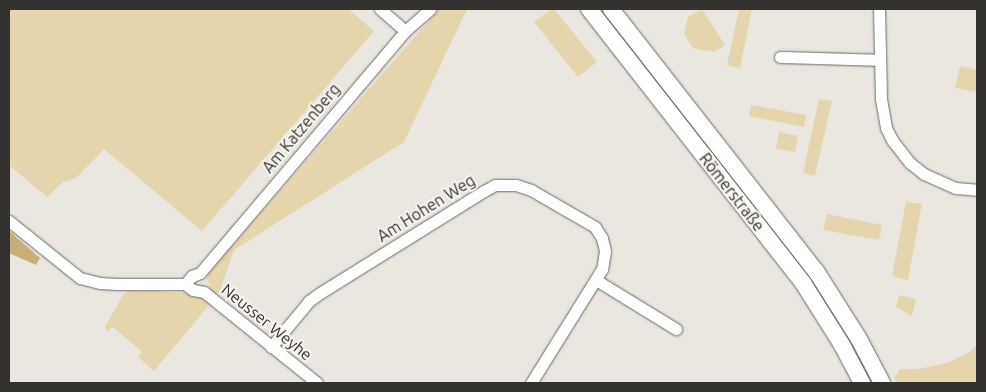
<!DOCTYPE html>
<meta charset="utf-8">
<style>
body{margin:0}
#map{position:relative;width:986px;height:392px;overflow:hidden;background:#e9e7e0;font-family:Ubuntu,sans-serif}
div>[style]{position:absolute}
.green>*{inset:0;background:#e5d6ae}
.forest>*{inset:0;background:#c6b077}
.roads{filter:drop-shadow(0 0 1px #6c6a65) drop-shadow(0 0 1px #6c6a65)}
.street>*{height:11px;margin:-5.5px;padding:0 5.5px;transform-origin:5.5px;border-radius:5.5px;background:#fff}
.secondary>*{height:16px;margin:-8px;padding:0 8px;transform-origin:8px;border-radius:8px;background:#fff}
span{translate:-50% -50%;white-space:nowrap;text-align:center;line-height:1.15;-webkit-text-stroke:4px #f7f4ed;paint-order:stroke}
.street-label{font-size:16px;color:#33322f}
.frame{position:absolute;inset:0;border:10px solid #33322f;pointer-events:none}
</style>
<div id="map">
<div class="green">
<i style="clip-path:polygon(9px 9px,348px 9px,374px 31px,202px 231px,104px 149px,77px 177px,66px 182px,64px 181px,47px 197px,10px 166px,9px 167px)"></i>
<i style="clip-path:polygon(439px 9px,467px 9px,404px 142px,234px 250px,220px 290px,216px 294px,212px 292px,207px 278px,211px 266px,231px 247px)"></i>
<i style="clip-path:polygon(551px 9px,554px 9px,597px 62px,578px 77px,534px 22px)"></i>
<i style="clip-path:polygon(596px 9px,604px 9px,771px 221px,766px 225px)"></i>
<i style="clip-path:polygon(702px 9px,725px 45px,714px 52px,693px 48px,684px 34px,688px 17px)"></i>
<i style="clip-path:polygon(739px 9px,752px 9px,740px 68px,727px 65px)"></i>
<i style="clip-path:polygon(960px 66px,977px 70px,977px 92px,955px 88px)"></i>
<i style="clip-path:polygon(819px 99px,832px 101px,815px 176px,803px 173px)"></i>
<i style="clip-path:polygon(751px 105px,806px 115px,804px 127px,749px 116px)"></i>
<i style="clip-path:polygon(779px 132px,798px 136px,795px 152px,776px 149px)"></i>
<i style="clip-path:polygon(906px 202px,922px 204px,908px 280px,892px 276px)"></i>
<i style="clip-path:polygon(827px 214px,882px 225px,879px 240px,823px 230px)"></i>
<i style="clip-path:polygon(775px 227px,837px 313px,876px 383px,868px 383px,770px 231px)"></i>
<i style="clip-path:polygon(130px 290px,188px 293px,201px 297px,210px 304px,154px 371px,138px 357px,142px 352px,113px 327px,107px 332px,105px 327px,123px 295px)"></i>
<i style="clip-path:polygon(899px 295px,916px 299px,912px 316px,896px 307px)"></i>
<i style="clip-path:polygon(977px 345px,977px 383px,897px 383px,894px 378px,900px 369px,918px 369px,947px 363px,968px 353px)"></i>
</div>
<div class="forest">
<i style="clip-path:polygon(9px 231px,40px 258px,36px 265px,9px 253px)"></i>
</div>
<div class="roads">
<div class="street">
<i style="left:380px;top:9px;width:33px;rotate:41deg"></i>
<i style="left:879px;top:9px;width:90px;rotate:88.7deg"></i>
<i style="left:881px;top:99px;width:29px;rotate:80deg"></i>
<i style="left:886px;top:128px;width:13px;rotate:63deg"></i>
<i style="left:892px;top:140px;width:29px;rotate:52deg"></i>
<i style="left:910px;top:163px;width:18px;rotate:38deg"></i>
<i style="left:924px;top:174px;width:35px;rotate:24deg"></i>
<i style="left:956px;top:188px;width:21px;rotate:5deg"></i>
<i style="left:780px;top:57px;width:99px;rotate:1.7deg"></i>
<i style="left:9px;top:221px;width:91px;rotate:38.8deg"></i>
<i style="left:80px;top:278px;width:21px;rotate:14deg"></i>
<i style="left:100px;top:283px;width:17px;rotate:3deg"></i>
<i style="left:117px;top:284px;width:68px"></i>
<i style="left:185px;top:284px;width:10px;rotate:37deg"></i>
<i style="left:193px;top:290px;width:11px;rotate:10deg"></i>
<i style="left:204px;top:292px;width:145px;rotate:38.8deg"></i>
<i style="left:596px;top:280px;width:94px;rotate:31.5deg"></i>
<i style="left:185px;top:284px;width:11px;rotate:-49deg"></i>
<i style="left:192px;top:276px;width:9px;rotate:-21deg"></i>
<i style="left:200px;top:273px;width:317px;rotate:-49.7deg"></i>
<i style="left:405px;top:31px;width:33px;rotate:-41deg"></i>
<i style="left:271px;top:347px;width:60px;rotate:-50.4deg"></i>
<i style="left:309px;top:301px;width:14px;rotate:-36deg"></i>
<i style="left:320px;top:293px;width:193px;rotate:-31.9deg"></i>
<i style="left:484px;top:191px;width:13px;rotate:-29deg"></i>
<i style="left:495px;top:185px;width:21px"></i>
<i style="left:516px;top:185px;width:16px;rotate:18deg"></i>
<i style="left:531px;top:190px;width:74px;rotate:30deg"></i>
<i style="left:595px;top:227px;width:13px;rotate:58deg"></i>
<i style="left:602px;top:238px;width:13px;rotate:77deg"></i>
<i style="left:605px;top:251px;width:18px;rotate:99deg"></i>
<i style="left:602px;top:269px;width:134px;rotate:121.9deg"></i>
</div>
<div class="secondary">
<i style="left:589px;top:9px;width:348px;rotate:52deg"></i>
<i style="left:803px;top:283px;width:73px;rotate:57.8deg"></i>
<i style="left:842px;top:345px;width:43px;rotate:62.2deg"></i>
<i style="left:611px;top:9px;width:333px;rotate:52deg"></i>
<i style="left:816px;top:271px;width:80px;rotate:57.7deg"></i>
<i style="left:859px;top:339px;width:50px;rotate:62.4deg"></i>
</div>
</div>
<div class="street-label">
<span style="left:301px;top:128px;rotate:-50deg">Am Katzenberg</span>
<span style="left:732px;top:192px;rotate:52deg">Römerstraße</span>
<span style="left:426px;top:208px;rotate:-32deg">Am Hohen Weg</span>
<span style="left:267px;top:322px;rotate:39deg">Neusser Weyhe</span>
</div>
<div class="frame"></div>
</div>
